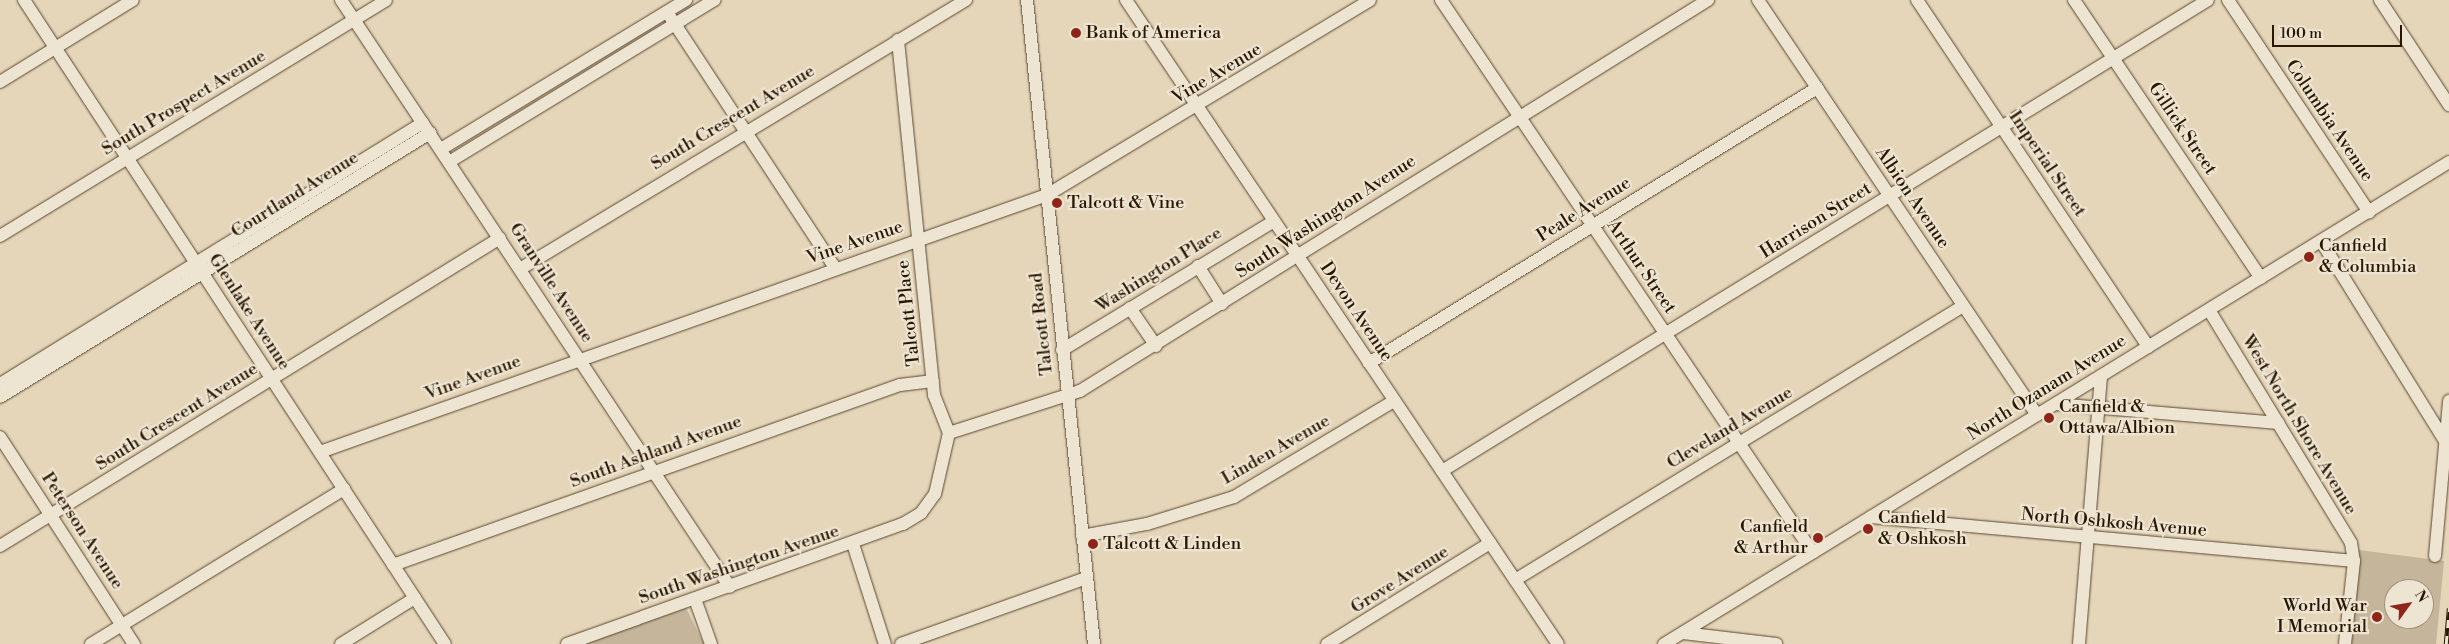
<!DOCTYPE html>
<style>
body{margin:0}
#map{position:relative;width:2449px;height:644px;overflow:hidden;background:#e5d5b9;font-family:"Libre Bodoni",serif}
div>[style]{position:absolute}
.green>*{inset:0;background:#c5b59a}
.roads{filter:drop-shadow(0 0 1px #58472f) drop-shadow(0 0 1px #58472f)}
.minor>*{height:12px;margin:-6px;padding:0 6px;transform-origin:6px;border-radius:6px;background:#eee4d2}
.rail>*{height:4.5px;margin-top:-2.25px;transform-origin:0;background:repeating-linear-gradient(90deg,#eee4d2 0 8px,#291801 0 16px);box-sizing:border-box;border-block:1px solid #291801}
.dots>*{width:14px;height:14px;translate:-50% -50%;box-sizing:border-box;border:2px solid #eee4d2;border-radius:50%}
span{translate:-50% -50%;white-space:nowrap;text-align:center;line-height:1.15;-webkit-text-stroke:4.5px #eee4d2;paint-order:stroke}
.poi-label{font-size:18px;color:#291801}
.left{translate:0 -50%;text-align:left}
.right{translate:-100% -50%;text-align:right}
.street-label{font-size:18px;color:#291801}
.north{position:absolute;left:2384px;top:579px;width:50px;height:50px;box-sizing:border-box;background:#eee4d2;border:1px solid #9f927e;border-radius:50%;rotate:58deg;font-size:14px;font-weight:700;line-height:20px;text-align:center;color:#291801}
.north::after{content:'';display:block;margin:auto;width:18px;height:22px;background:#8f2418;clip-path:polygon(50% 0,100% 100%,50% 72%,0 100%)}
.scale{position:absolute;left:2272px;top:25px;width:130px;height:22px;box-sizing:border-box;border:2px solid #291801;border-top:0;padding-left:6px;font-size:15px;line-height:18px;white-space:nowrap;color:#291801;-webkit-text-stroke:4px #eee4d2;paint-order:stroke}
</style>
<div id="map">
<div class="green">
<i style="clip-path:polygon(evenodd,2359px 550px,2444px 561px,2436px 644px,2350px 644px,2359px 550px,2394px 589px,2424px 589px,2424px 619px,2394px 619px,2394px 589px)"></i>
<i style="clip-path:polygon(686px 608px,704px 644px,583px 644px)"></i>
</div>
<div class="roads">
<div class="minor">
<i style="left:24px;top:0;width:769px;rotate:56.83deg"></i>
<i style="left:341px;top:0;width:704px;rotate:56.47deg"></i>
<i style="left:1027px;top:0;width:647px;rotate:84.06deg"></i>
<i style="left:1126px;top:0;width:775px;rotate:56.15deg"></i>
<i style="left:1441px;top:0;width:666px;rotate:56.07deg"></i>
<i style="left:1758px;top:0;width:500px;rotate:56.09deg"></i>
<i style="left:1917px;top:0;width:417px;rotate:56.3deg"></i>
<i style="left:2074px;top:0;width:335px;rotate:56.1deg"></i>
<i style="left:2228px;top:0;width:255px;rotate:56.4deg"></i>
<i style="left:2380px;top:0;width:126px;rotate:56.7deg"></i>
<i style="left:667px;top:12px;width:306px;rotate:56.7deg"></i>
<i style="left:0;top:82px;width:156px;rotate:-31.7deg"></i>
<i style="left:441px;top:149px;width:287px;rotate:-31.3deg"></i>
<i style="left:449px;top:162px;width:311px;rotate:-31.4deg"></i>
<i style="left:0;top:236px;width:452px;rotate:-31.4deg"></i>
<i style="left:2321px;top:241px;width:235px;rotate:58.2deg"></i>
<i style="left:1198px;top:266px;width:45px;rotate:57.7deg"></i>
<i style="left:520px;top:269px;width:521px;rotate:-31.1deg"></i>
<i style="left:1130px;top:308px;width:46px;rotate:55.6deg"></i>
<i style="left:2209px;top:310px;width:273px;rotate:58.6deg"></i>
<i style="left:2351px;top:543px;width:18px;rotate:81deg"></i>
<i style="left:2354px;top:561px;width:83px;rotate:96.2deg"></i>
<i style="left:1062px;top:350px;width:248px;rotate:-31.3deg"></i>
<i style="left:1369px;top:363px;width:526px;rotate:-31.54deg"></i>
<i style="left:0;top:384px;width:497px;rotate:-31.7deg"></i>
<i style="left:0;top:397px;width:505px;rotate:-31.55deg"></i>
<i style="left:2056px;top:404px;width:223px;rotate:4.9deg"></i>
<i style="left:949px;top:433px;width:138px;rotate:-17.8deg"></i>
<i style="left:1080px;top:391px;width:740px;rotate:-31.91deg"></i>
<i style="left:0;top:437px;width:247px;rotate:57.1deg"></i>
<i style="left:320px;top:452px;width:771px;rotate:-19.47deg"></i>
<i style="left:1047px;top:195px;width:377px;rotate:-31.1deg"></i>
<i style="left:1442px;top:471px;width:899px;rotate:-31.59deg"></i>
<i style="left:1871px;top:517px;width:485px;rotate:5.2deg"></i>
<i style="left:1082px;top:536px;width:66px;rotate:-10.5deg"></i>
<i style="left:1147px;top:524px;width:91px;rotate:-17.2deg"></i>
<i style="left:1234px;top:497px;width:187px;rotate:-31deg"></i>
<i style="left:853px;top:544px;width:105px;rotate:72.3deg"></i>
<i style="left:0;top:546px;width:587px;rotate:-31.63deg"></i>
<i style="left:2435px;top:556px;width:156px;rotate:-84.8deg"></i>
<i style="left:393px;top:565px;width:538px;rotate:-19.55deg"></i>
<i style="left:900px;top:385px;width:33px;rotate:-7deg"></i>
<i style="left:1515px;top:580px;width:525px;rotate:-31.45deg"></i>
<i style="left:695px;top:599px;width:48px;rotate:70.4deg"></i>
<i style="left:1683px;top:633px;width:94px;rotate:6.7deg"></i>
<i style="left:91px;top:644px;width:297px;rotate:-31.5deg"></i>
<i style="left:341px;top:644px;width:87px;rotate:-31.9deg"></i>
<i style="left:567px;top:644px;width:357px;rotate:-19.7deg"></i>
<i style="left:903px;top:524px;width:21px;rotate:-31deg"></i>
<i style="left:921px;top:513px;width:24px;rotate:-54deg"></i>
<i style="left:935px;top:494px;width:63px;rotate:-77.1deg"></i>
<i style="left:949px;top:433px;width:41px;rotate:-111.5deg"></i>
<i style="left:934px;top:395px;width:357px;rotate:-95.8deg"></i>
<i style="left:901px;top:644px;width:196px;rotate:-19.6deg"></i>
<i style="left:1327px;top:644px;width:192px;rotate:-31.8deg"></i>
<i style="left:1664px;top:644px;width:921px;rotate:-31.55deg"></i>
<i style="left:2079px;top:644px;width:269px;rotate:-85.3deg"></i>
</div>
</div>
<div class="rail">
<i style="left:2446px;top:644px;width:36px;rotate:-85deg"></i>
</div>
<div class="dots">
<i style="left:1076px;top:33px;background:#8f2418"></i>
<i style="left:1057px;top:203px;background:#8f2418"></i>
<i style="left:2309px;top:257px;background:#8f2418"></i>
<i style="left:2049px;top:418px;background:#8f2418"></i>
<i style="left:1868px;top:529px;background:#8f2418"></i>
<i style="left:1818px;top:538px;background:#8f2418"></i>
<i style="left:1093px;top:544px;background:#8f2418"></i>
<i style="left:2377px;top:617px;background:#8f2418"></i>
</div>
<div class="poi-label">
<span class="left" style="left:1086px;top:33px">Bank of America</span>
<span class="left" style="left:1067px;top:203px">Talcott &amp; Vine</span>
<span class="left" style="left:2319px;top:257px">Canfield<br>&amp; Columbia</span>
<span class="left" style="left:2059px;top:418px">Canfield &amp;<br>Ottawa/Albion</span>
<span class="left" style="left:1878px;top:529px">Canfield<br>&amp; Oshkosh</span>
<span class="right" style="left:1808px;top:538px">Canfield<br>&amp; Arthur</span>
<span class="left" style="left:1103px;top:544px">Talcott &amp; Linden</span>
<span class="right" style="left:2367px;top:617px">World War<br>I Memorial</span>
</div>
<div class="street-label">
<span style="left:1217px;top:74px;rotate:-31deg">Vine Avenue</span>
<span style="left:184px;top:103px;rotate:-31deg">South Prospect Avenue</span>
<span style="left:733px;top:118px;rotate:-31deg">South Crescent Avenue</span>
<span style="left:2329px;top:121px;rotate:56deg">Columbia Avenue</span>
<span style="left:2182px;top:129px;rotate:56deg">Gillick Street</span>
<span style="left:2047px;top:164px;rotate:56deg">Imperial Street</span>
<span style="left:295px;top:195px;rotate:-32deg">Courtland Avenue</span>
<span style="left:1912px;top:198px;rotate:56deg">Albion Avenue</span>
<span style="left:1584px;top:210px;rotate:-32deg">Peale Avenue</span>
<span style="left:1326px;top:217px;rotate:-33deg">South Washington Avenue</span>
<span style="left:1816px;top:221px;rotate:-32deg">Harrison Street</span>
<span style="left:855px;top:243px;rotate:-19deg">Vine Avenue</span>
<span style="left:1641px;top:267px;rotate:56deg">Arthur Street</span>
<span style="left:1159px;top:270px;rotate:-32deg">Washington Place</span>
<span style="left:551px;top:283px;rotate:57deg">Granville Avenue</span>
<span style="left:249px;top:312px;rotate:57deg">Glenlake Avenue</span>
<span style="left:1356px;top:312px;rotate:56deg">Devon Avenue</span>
<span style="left:909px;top:313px;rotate:-96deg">Talcott Place</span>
<span style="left:1042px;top:324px;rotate:-96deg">Talcott Road</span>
<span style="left:473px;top:378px;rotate:-20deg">Vine Avenue</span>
<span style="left:2047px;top:388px;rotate:-32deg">North Ozanam Avenue</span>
<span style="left:177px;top:417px;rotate:-32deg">South Crescent Avenue</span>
<span style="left:2299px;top:425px;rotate:59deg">West North Shore Avenue</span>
<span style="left:1730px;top:428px;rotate:-31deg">Cleveland Avenue</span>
<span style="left:1276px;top:450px;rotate:-30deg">Linden Avenue</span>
<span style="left:656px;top:452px;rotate:-20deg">South Ashland Avenue</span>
<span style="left:2114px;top:523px;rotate:5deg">North Oshkosh Avenue</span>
<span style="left:82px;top:531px;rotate:57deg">Peterson Avenue</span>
<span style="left:739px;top:565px;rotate:-19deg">South Washington Avenue</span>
<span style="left:1400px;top:580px;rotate:-32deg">Grove Avenue</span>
</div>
<div class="north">N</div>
<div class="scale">100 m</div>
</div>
